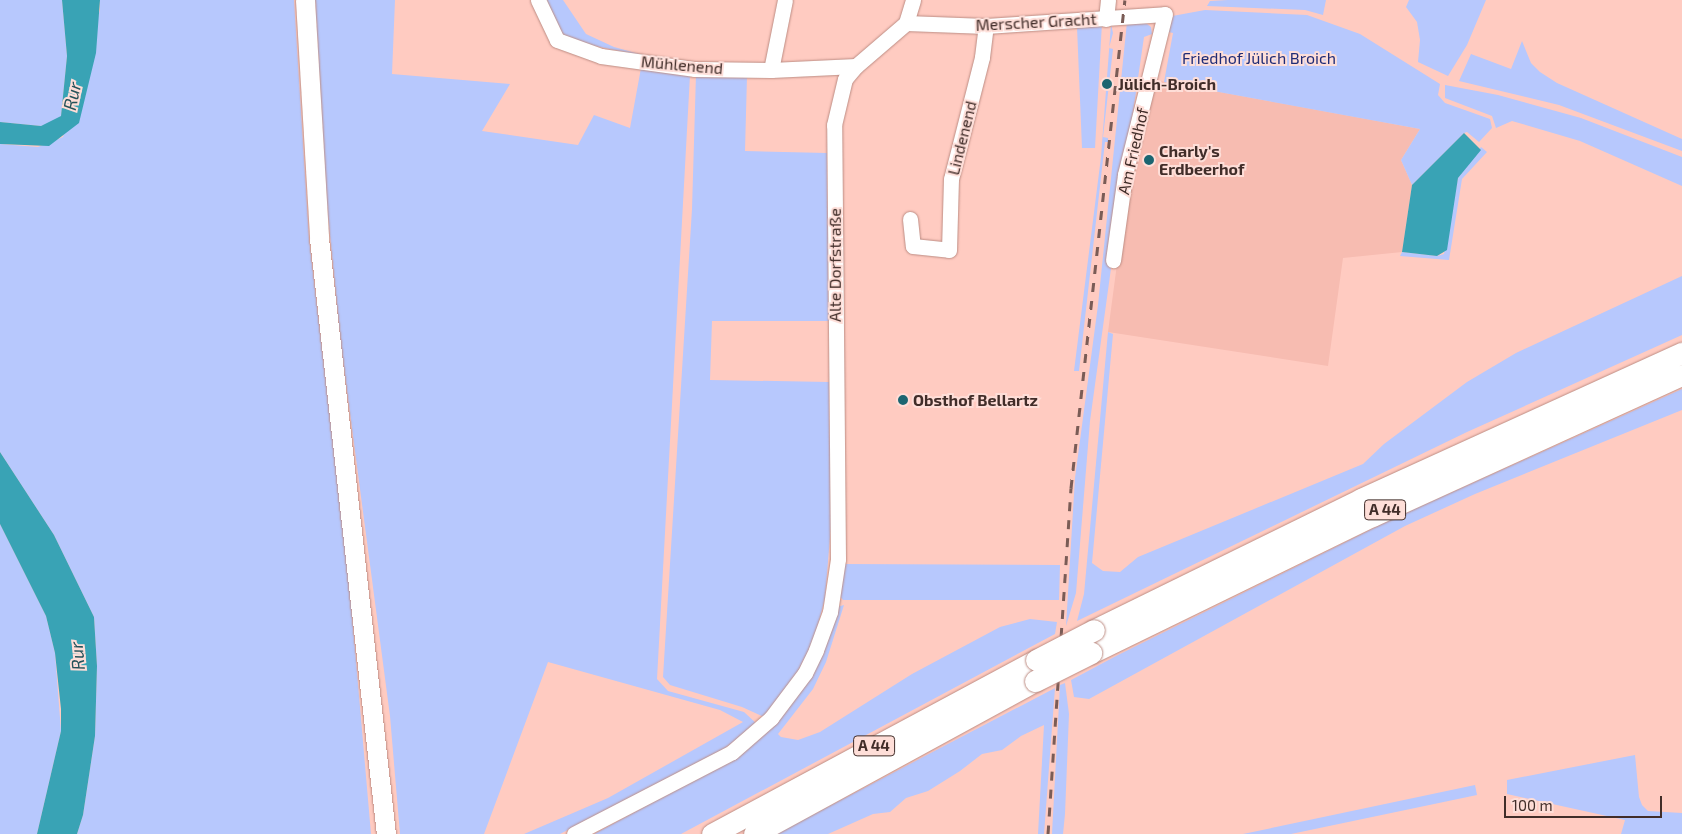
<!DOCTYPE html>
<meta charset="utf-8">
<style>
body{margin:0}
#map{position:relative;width:1682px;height:834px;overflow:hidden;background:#ffcbc1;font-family:"Exo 2",sans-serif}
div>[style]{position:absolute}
.built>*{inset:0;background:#f7bcb1}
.green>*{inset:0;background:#b7c8fd}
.water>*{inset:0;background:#39a3b5}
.roads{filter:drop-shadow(0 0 1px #bd8d84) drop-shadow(0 0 1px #bd8d84)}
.minor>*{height:15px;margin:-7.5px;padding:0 7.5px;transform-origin:7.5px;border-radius:7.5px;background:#fff}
.major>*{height:19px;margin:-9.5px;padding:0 9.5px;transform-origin:9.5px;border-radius:9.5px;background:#fff}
.highway>*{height:21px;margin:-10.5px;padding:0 10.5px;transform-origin:10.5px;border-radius:10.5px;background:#fff}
.rail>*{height:3px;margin-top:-1.5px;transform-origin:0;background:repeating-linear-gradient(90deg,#7a5c56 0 9px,transparent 0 18px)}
.bridges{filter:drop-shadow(0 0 1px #bd8d84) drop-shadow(0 0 1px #bd8d84)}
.highway-bridge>*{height:21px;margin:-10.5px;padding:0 10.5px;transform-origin:10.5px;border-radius:10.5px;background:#fff}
.dots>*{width:14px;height:14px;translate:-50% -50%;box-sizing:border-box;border:2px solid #feded8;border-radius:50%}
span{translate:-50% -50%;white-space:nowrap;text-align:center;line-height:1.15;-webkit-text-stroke:4px #feded8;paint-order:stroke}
.shield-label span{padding:1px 4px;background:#feded8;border:1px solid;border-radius:4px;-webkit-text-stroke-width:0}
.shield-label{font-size:15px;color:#412d29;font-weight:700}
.street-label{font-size:16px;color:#412d29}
.park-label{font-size:16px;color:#1f2b75}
.poi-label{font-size:16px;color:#412d29;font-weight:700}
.left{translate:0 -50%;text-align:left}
.water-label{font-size:18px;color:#25525a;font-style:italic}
.scale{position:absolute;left:1504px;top:796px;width:158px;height:22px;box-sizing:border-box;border:2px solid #412d29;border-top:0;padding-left:6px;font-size:15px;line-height:18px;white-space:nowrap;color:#412d29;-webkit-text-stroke:4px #feded8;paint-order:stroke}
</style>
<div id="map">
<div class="built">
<i style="clip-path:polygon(1155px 80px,1420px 129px,1401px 160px,1412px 185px,1402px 252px,1343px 258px,1328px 366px,1108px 332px,1128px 181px)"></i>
</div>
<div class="green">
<i style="clip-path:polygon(0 0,62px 0,67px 56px,61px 116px,57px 121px,41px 126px,0 122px)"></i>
<i style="clip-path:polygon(100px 0,294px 0,309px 239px,347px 557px,371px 834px,77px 834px,83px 815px,95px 736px,97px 666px,94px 617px,54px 535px,0 452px,0 144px,38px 147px,63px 137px,100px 10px)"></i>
<i style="clip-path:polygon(315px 0,395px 0,392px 74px,510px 84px,482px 131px,578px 145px,594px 115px,630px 128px,641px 68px,690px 75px,657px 679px,668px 691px,744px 712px,757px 724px,724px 749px,560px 834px,524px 834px,608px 798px,743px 722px,720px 710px,548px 662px,484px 834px,400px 834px,390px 716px,341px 345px,326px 195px)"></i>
<i style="clip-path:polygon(542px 0,563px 0,586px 34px,614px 47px,658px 59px,571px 41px,561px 33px)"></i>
<i style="clip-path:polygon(1228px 0,1326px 0,1323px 15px,1305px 10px,1207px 6px,1210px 1px)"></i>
<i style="clip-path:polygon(1409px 0,1486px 0,1467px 45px,1448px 76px,1418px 62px,1420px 40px,1417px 22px,1406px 7px)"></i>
<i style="clip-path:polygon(1205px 10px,1307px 15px,1360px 34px,1440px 84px,1438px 95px,1445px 103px,1490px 119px,1492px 128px,1479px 142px,1467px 132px,1464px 133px,1412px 185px,1401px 160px,1420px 129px,1164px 82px,1173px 33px,1164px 31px,1167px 17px)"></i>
<i style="clip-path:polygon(1143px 21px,1151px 27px,1152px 34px,1144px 37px,1124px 174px,1090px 421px,1076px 593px,1066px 626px,1075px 478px,1098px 305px,1127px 22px)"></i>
<i style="clip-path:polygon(1102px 23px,1095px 148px,1082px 148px,1077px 27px)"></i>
<i style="clip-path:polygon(1111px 24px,1113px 33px,1109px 48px,1113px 49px,1103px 137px,1108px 138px,1108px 142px,1105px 142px,1079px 371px,1074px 371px,1101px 157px)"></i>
<i style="clip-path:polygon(1522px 41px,1531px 63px,1540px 72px,1557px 83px,1682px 139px,1682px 151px,1559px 105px,1459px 81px,1471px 54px,1511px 69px)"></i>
<i style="clip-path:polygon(696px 74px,747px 76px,745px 151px,827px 153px,829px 321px,712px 321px,710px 380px,829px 382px,831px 525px,825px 598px,814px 640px,794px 679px,764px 717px,742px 707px,670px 685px,663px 677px,692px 209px)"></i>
<i style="clip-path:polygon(1445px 85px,1498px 95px,1581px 118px,1682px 157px,1682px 186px,1580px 141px,1512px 121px,1496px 128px,1492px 116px,1445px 98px)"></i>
<i style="clip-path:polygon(1481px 147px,1487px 152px,1462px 179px,1449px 260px,1400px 256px,1402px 252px,1437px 256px,1444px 254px,1458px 178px)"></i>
<i style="clip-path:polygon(1682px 276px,1682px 335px,1467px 432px,1077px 621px,1084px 594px,1108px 332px,1113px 334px,1092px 563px,1103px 571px,1120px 572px,1138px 557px,1363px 464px,1384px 444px,1467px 382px,1516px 353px)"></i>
<i style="clip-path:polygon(1682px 389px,1682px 410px,1475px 494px,1405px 526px,1089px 699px,1074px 697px,1071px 680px,1118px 655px,1390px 520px)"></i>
<i style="clip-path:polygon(0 524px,46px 616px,55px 653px,61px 731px,37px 834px,0 834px)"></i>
<i style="clip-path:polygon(842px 564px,1060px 565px,1059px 600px,843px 600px,837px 593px)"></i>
<i style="clip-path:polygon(844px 605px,826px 662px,813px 689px,778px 734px,781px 737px,798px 740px,820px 732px,912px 674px,1000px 627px,1030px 619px,1057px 622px,1055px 634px,681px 834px,594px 834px,725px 763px,762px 737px,808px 680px,837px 607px)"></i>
<i style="clip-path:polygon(1065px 683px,1069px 714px,1065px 814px,1063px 834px,1052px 834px,1060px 685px)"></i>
<i style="clip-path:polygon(1055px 688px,1044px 834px,1038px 834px,1044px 725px,1021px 736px,1002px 750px,982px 754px,960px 771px,928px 791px,906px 798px,890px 812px,873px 814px,828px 834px,776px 834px)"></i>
<i style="clip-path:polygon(1635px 755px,1639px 797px,1642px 805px,1648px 811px,1682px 813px,1682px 834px,1621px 834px,1625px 820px,1507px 794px,1507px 780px)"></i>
<i style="clip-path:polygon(1475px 785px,1477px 795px,1291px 834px,1243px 834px)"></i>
</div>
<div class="water">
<i style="clip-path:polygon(62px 0,100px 0,96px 53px,79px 123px,49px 146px,0 144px,0 122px,41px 126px,61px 116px,67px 56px)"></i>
<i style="clip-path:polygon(1464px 133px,1481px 150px,1458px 178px,1447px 250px,1437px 256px,1402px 252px,1412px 185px)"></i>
<i style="clip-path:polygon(0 452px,54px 535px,94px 617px,97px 666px,95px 736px,83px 815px,77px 834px,37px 834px,61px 731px,61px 709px,55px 653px,46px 616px,0 524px)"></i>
</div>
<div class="roads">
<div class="minor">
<i style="left:538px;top:0;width:44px;rotate:64.6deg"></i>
<i style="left:557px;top:40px;width:47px;rotate:20deg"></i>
<i style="left:601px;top:56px;width:95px;rotate:7.9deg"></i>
<i style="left:695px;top:69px;width:76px;rotate:0.8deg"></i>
<i style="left:771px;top:70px;width:85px;rotate:-2.7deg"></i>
<i style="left:1106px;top:19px;width:19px;rotate:-84deg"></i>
<i style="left:906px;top:23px;width:80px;rotate:2.1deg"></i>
<i style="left:986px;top:26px;width:179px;rotate:-3.8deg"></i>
<i style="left:1165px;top:14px;width:166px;rotate:104deg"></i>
<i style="left:1125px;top:175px;width:86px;rotate:98deg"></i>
<i style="left:771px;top:70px;width:71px;rotate:-78.7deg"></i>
<i style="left:910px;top:219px;width:27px;rotate:84deg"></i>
<i style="left:913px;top:246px;width:36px;rotate:6deg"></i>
<i style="left:949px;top:250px;width:71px;rotate:-88.4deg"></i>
<i style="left:951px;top:179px;width:126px;rotate:-75.7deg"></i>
<i style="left:982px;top:57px;width:31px;rotate:-83deg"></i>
<i style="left:574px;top:834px;width:178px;rotate:-27.4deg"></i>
<i style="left:732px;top:752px;width:52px;rotate:-41.1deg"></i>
<i style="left:771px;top:718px;width:56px;rotate:-52.9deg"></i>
<i style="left:805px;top:673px;width:25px;rotate:-64deg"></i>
<i style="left:816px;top:650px;width:40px;rotate:-69.8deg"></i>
<i style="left:830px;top:612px;width:54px;rotate:-81.4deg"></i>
<i style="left:838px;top:559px;width:434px;rotate:-90.5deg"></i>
<i style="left:834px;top:125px;width:47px;rotate:-76.6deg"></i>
<i style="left:845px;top:79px;width:17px;rotate:-50deg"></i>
<i style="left:856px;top:66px;width:66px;rotate:-40.7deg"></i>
<i style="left:906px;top:23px;width:24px;rotate:-73deg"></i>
</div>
<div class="major">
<i style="left:305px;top:0;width:238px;rotate:86.6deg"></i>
<i style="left:319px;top:238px;width:600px;rotate:83.59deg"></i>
</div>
<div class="highway">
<i style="left:1094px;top:630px;width:297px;rotate:-26.1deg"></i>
<i style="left:1361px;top:499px;width:353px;rotate:-24.5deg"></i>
<i style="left:1091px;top:653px;width:313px;rotate:-26deg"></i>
<i style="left:1372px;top:516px;width:341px;rotate:-24.5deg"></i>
<i style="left:712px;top:834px;width:368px;rotate:-28.2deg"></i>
<i style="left:754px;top:834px;width:320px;rotate:-28.6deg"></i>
</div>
</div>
<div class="rail">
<i style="left:1048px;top:834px;width:347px;rotate:-86.2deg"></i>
<i style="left:1071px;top:488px;width:491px;rotate:-83.7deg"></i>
</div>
<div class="bridges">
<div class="highway-bridge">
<i style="left:1036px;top:660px;width:65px;rotate:-27.3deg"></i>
<i style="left:1035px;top:681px;width:63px;rotate:-26.6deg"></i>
</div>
</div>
<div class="dots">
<i style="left:1107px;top:84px;background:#1b6571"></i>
<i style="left:1149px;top:160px;background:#1b6571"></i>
<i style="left:903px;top:400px;background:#1b6571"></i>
</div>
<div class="shield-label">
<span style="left:1385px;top:510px">A 44</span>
<span style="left:874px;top:746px">A 44</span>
</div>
<div class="street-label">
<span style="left:1036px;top:22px;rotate:-3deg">Merscher Gracht</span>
<span style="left:682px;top:65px;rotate:5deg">Mühlenend</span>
<span style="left:962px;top:138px;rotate:-76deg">Lindenend</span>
<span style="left:1133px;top:151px;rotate:-77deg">Am Friedhof</span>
<span style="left:835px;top:265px;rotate:-90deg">Alte Dorfstraße</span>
</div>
<div class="park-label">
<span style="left:1259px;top:58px">Friedhof Jülich Broich</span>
</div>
<div class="poi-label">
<span class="left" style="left:1118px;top:84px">Jülich-Broich</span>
<span class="left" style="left:1159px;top:160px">Charly's<br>Erdbeerhof</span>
<span class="left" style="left:913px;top:400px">Obsthof Bellartz</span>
</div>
<div class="water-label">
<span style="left:72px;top:96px;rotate:-78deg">Rur</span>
<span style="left:77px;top:656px;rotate:-96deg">Rur</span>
</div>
<div class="scale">100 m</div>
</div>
